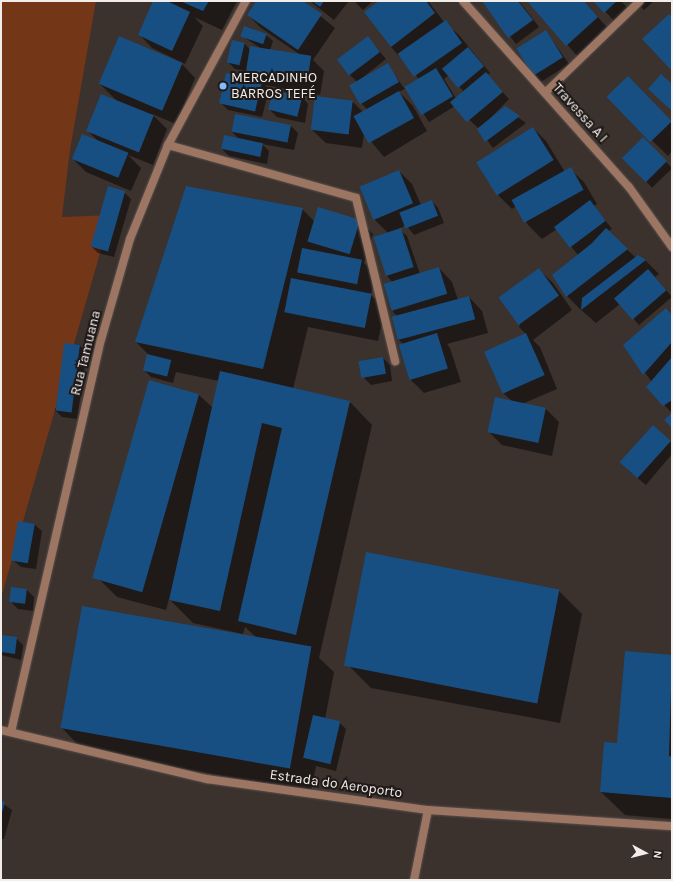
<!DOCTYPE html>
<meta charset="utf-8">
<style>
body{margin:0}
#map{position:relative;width:673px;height:881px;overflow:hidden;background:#3b312d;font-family:Karla,sans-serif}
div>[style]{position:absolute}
.green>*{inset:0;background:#733617}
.shadow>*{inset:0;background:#0007;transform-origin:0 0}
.building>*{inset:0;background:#184f82;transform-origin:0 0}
.roads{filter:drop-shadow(0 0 1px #584f4b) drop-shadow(0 0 1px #584f4b)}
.minor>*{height:8px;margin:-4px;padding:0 4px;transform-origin:4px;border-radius:4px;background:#9d7563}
.tertiary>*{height:8px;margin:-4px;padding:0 4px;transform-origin:4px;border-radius:4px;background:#9d7563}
.dots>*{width:11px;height:11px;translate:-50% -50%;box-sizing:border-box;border:2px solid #1f1a18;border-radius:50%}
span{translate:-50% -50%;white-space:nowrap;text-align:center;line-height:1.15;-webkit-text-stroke:4px #1f1a18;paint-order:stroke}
.poi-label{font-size:14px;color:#f3edea}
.left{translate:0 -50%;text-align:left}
.street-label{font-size:14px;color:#f3edea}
.frame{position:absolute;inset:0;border:2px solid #f3edea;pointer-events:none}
.north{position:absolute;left:625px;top:833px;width:40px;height:40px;-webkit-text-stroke:3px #1f1a18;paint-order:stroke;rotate:97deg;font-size:11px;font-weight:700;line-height:16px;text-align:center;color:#f3edea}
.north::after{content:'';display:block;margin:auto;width:14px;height:18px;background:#f3edea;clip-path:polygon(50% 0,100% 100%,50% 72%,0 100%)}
</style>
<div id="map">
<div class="green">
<i style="clip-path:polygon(1px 1px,96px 1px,70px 150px,62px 217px,111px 215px,1px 598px)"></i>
</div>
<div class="shadow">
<i style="clip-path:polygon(154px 1px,237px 1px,222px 30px,194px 17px,203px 26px,185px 64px,152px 48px,139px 34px)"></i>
<i style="clip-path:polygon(257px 1px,302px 1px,335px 28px,313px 60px,324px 71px,320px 95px,265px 85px,269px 89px,262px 117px,228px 110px,221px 103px,257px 81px,247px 71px,235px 69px,228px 62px,233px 41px,245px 44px,250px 50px,260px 48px,242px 36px,266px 35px,273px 41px,270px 50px,302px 56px,261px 28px,248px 15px)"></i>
<i style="clip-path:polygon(310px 1px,349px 1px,334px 20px)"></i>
<i style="clip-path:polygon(354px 1px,373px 1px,363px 10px)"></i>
<i style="clip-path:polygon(evenodd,381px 1px,428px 1px,444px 22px,459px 35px,490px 73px,487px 75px,509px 99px,482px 127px,505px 108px,526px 123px,493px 148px,478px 128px,455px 106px,429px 122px,406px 88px,399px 92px,413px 106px,427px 131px,384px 157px,364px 133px,362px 148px,326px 143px,312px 130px,353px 102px,364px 113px,368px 110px,361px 103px,357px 82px,349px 74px,368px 37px,386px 59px,357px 82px,387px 64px,404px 88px,419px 79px,391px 47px,381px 1px,449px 75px,465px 93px,457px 100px,444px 79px,449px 75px)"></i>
<i style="clip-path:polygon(483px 1px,519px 1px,539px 27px,516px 44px)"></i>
<i style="clip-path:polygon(528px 1px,584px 1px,611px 32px,580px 59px)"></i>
<i style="clip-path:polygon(595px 1px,621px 1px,632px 13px,618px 25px)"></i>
<i style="clip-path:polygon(635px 1px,654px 1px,644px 10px)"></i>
<i style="clip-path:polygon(546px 31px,569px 64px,541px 82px,534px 75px)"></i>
<i style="clip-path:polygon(120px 37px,182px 64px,195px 78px,176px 124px,152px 114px,167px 129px,153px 165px,128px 155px,141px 168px,131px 191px,86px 172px,73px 159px,99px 142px,88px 131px,117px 101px,100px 84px)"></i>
<i style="clip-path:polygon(628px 78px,672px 122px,672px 151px,668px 156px,622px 111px)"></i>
<i style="clip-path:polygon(302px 97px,308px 104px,305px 123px,277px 117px,270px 110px)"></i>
<i style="clip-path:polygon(236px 116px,291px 126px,298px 133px,294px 150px,262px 144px,269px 151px,267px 164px,229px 156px,222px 149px,224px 136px,239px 139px,232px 132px)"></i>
<i style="clip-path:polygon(533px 128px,546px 141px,565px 172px,570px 169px,584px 182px,597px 204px,594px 206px,612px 229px,608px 231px,636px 258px,638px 257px,646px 261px,659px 274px,655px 277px,672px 297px,639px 325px,620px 304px,596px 323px,581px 310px,567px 296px,578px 255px,557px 229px,542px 239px,528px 225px,516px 206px,512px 209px,498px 195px)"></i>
<i style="left:643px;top:138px;width:42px;height:28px;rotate:46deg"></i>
<i style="clip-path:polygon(399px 171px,412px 184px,421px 205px,432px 201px,438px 208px,444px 223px,414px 235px,406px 225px,393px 232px,400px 230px,407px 236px,420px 274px,439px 268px,452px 282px,458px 300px,469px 297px,482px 311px,488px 333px,447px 344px,450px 348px,461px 382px,424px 393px,411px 380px,404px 345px,399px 340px,398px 317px,393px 312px,393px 283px,387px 276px,388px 233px,374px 219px,361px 187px)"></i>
<i style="clip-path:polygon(124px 192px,131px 199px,114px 257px,98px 253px,91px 246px)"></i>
<i style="clip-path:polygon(302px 209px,315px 222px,359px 220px,373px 234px,364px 263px,375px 274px,371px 295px,385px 309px,378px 341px,308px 327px,293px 389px,349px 401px,372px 425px,319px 658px,334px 672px,325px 719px,339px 722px,346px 729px,336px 771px,316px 766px,311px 792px,84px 751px,61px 727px,258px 639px,245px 627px,243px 634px,193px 623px,169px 599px,166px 610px,117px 597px,98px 578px,150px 382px,199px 395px,213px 408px,219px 381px,176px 372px,173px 383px,151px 377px,144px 370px,148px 354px,136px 342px)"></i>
<i style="clip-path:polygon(539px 270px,553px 283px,572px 310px,533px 340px,540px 347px,557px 389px,522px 404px,546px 409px,559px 422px,552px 456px,502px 445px,489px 432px,512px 401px,503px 393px,486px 351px,526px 334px,519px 327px)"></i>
<i style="clip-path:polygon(672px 315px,672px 413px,647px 387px,652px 382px,624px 345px)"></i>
<i style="clip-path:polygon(80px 346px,87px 352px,77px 419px,62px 417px,55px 410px)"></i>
<i style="clip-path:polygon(383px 358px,390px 365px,392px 381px,371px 385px,364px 378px)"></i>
<i style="clip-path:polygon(653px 426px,672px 443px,672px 454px,646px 485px,628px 470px)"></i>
<i style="clip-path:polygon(19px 522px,35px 525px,42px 531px,36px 569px,21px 567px,14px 561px)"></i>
<i style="clip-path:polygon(12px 589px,27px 590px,34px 597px,33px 611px,18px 609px,11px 602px)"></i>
<i style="clip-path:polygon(559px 591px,582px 614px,560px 723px,371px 688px,348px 665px)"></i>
<i style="clip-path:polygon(1px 636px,16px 638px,23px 645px,21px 660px,1px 655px)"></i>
<i style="clip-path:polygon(626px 652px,672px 656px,672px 819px,625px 815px,601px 792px,618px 744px)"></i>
<i style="clip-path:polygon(1px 802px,12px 810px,4px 839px,1px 839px)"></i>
</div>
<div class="building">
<i style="clip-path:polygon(153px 1px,167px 1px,190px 12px,172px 51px,138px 35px)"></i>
<i style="clip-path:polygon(180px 1px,209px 1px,203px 11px)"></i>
<i style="clip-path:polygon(256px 1px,303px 1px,322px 14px,298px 50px,247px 15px)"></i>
<i style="clip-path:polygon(312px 1px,324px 1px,320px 7px)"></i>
<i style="clip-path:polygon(379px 1px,426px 1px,435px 13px,391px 47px,364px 12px)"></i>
<i style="clip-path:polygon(482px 1px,518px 1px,533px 20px,508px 38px)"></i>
<i style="clip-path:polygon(527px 1px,584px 1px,598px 17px,566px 46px)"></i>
<i style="clip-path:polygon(593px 1px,617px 1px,604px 13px)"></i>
<i style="clip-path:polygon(669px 14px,672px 17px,672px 71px,642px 39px)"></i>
<i style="left:446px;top:20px;width:28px;height:59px;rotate:55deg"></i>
<i style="left:244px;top:26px;width:24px;height:11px;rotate:19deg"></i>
<i style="left:546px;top:30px;width:32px;height:35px;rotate:58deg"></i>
<i style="left:119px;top:36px;width:69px;height:52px;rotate:23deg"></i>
<i style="left:368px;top:36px;width:20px;height:39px;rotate:53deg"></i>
<i style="left:232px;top:40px;width:13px;height:23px;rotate:13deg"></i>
<i style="left:250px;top:46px;width:62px;height:25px;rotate:9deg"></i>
<i style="left:468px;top:47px;width:25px;height:34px;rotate:50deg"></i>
<i style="left:388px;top:63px;width:22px;height:45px;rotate:60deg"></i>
<i style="left:436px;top:68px;width:33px;height:37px;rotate:59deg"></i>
<i style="left:486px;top:72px;width:26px;height:47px;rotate:50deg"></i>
<i style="left:226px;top:73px;width:37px;height:31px;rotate:13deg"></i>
<i style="clip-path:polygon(661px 74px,672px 84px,672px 111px,648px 89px)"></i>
<i style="left:628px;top:76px;width:63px;height:30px;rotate:46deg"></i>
<i style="left:273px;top:90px;width:30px;height:20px;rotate:14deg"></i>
<i style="left:399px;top:91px;width:31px;height:52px;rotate:61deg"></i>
<i style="left:101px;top:94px;width:57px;height:40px;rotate:22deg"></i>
<i style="left:315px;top:96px;width:38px;height:34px;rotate:7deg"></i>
<i style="clip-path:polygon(505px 106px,520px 116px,485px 142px,477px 129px)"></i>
<i style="left:235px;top:114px;width:57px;height:18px;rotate:11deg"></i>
<i style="left:533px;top:127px;width:39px;height:67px;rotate:58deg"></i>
<i style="left:82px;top:134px;width:50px;height:27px;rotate:22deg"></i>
<i style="left:224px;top:135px;width:40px;height:14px;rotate:12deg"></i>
<i style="left:643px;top:137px;width:34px;height:30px;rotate:45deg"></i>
<i style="left:571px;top:167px;width:26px;height:68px;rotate:61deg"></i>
<i style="left:399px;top:170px;width:36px;height:43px;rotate:67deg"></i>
<i style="left:108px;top:186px;width:18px;height:63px;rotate:16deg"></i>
<i style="clip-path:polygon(186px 186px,303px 208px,263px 369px,135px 342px)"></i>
<i style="left:432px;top:200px;width:17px;height:35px;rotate:69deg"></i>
<i style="left:590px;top:200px;width:26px;height:45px;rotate:53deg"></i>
<i style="left:318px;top:207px;width:44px;height:36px;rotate:17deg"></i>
<i style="left:401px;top:228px;width:41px;height:29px;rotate:72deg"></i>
<i style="clip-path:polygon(606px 228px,628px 249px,566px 297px,552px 275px,591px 244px)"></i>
<i style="left:302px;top:248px;width:61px;height:25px;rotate:11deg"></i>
<i style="clip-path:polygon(638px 255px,646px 260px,581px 310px,582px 298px)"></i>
<i style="left:439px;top:267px;width:28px;height:58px;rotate:73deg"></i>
<i style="left:539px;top:268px;width:34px;height:50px;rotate:54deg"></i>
<i style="left:648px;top:269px;width:28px;height:45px;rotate:49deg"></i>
<i style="left:291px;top:278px;width:82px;height:35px;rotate:11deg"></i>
<i style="left:469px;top:296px;width:24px;height:80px;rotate:75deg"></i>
<i style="clip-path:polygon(666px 308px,672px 315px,672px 342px,643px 375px,623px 345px)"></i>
<i style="left:437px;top:333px;width:37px;height:40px;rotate:73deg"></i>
<i style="left:526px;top:333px;width:46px;height:46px;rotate:66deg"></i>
<i style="left:64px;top:343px;width:16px;height:68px;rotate:7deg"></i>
<i style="left:147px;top:354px;width:25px;height:17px;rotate:14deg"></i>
<i style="left:383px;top:357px;width:17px;height:25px;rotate:80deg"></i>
<i style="clip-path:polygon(672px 357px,672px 400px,663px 406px,646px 387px)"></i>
<i style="clip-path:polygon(220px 371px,350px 401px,296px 635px,238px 621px,282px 428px,262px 423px,220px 611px,169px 600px)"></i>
<i style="left:149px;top:380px;width:52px;height:206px;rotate:16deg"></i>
<i style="left:495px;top:397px;width:52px;height:36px;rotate:12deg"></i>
<i style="clip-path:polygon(672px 413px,672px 428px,664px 420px)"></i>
<i style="left:653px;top:425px;width:24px;height:50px;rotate:42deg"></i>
<i style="left:18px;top:521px;width:17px;height:40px;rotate:10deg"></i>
<i style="left:366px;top:552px;width:197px;height:116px;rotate:11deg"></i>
<i style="left:11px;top:587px;width:16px;height:15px;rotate:7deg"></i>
<i style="left:82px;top:606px;width:233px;height:124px;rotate:10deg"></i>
<i style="clip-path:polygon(1px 635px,17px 637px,15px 654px,1px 652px)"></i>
<i style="clip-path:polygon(625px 651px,672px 655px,669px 756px,672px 757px,672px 798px,600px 792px,604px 742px,617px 743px)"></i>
<i style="left:313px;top:715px;width:28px;height:44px;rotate:13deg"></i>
<i style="clip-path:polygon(1px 801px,5px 802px,1px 816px)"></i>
</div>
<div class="roads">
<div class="minor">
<i style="left:463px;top:1px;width:249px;rotate:48.3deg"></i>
<i style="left:629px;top:187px;width:74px;rotate:54.4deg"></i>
<i style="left:545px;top:93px;width:132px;rotate:-44.1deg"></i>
<i style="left:168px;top:145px;width:195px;rotate:15.7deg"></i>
<i style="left:356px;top:198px;width:168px;rotate:76.5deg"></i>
<i style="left:11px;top:732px;width:402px;rotate:-77.1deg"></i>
<i style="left:101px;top:340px;width:105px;rotate:-74deg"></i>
<i style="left:130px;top:239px;width:101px;rotate:-68deg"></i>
<i style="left:168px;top:145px;width:164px;rotate:-61.6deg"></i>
<i style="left:414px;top:880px;width:71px;rotate:-78.7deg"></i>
</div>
<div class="tertiary">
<i style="left:1px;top:730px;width:212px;rotate:13.4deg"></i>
<i style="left:207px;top:779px;width:223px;rotate:8deg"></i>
<i style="left:428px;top:810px;width:245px;rotate:3.8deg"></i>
</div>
</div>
<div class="dots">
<i style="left:223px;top:86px;background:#82bcfa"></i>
</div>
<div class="poi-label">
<span class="left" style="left:231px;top:86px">MERCADINHO<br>BARROS TEFÉ</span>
</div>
<div class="street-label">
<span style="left:580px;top:113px;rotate:48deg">Travessa A I</span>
<span style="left:86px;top:353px;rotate:-76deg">Rua Tamuana</span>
<span style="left:336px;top:784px;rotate:8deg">Estrada do Aeroporto</span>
</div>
<div class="frame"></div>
<div class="north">N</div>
</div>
